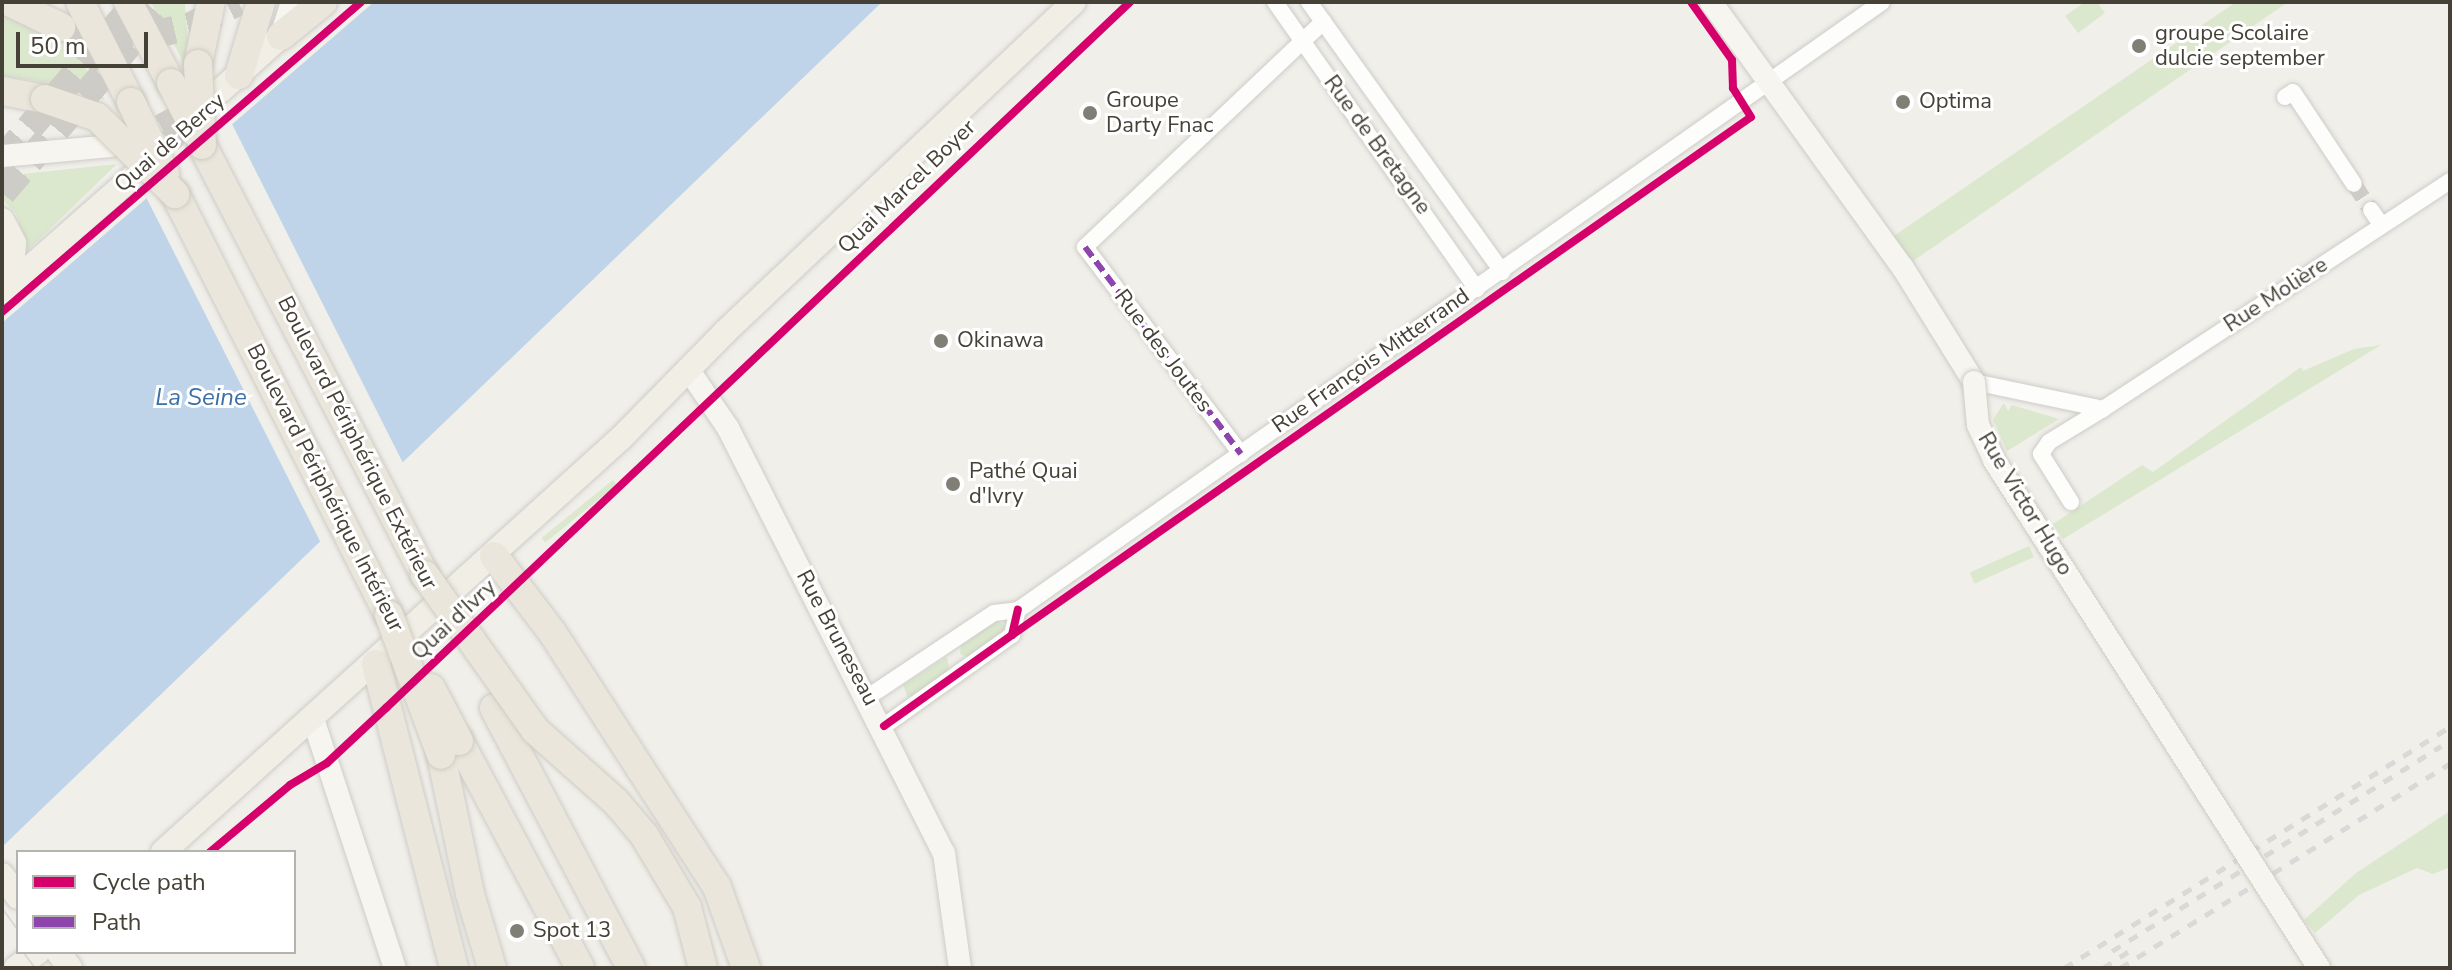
<!DOCTYPE html>
<meta charset="utf-8">
<style>
body{margin:0}
#map{position:relative;width:2452px;height:970px;overflow:hidden;background:#f0efea;font-family:"Nunito Sans",sans-serif}
div>[style]{position:absolute}
.green>*{inset:0;background:#dbe8cd;transform-origin:0 0}
.water>*{inset:0;background:#bfd4e9}
.pier>*{inset:0;background:#f0efea}
.street-tunnel>*{height:16px;margin-top:-8px;transform-origin:0;background:repeating-linear-gradient(90deg,#ceccc6 0 16px,transparent 0 24px)}
.secondary-tunnel>*{height:22px;margin-top:-11px;transform-origin:0;background:repeating-linear-gradient(90deg,#ceccc6 0 22px,transparent 0 33px)}
.primary-tunnel>*{height:24px;margin-top:-12px;transform-origin:0;background:repeating-linear-gradient(90deg,#ceccc6 0 24px,transparent 0 36px)}
.highway-tunnel>*{height:28px;margin-top:-14px;transform-origin:0;background:repeating-linear-gradient(90deg,#ceccc6 0 28px,transparent 0 42px)}
.roads{filter:drop-shadow(0 0 2px #ceccc8) drop-shadow(0 0 2px #ceccc8)}
.street>*{height:16px;margin:-8px;padding:0 8px;transform-origin:8px;border-radius:8px;background:#fdfdfc}
.secondary>*{height:22px;margin:-11px;padding:0 11px;transform-origin:11px;border-radius:11px;background:#f6f5ef}
.primary>*{height:24px;margin:-12px;padding:0 12px;transform-origin:12px;border-radius:12px;background:#f0eee5}
.highway>*{height:28px;margin:-14px;padding:0 14px;transform-origin:14px;border-radius:14px;background:#eae6db}
.tram>*{height:2px;margin:-1px;padding:0 1px;transform-origin:1px;border-radius:1px;background:#d9d9d8}
.rail>*{height:5px;margin-top:-2.5px;transform-origin:0;background:repeating-linear-gradient(90deg,#d9d9d8 0 10px,transparent 0 20px)}
.bridges{filter:drop-shadow(0 0 2px #ceccc2) drop-shadow(0 0 2px #ceccc2)}
.secondary-bridge>*{height:22px;margin:-11px;padding:0 11px;transform-origin:11px;border-radius:11px;background:#f6f5ef}
.highway-bridge>*{height:28px;margin:-14px;padding:0 14px;transform-origin:14px;border-radius:14px;background:#eae6db}
.quiet>*{height:6px;margin-top:-3px;transform-origin:0;background:repeating-linear-gradient(90deg,#8e44ad 0 12px,transparent 0 18px)}
.cycleway>*{height:8px;margin:-4px;padding:0 4px;transform-origin:4px;border-radius:4px;background:#d6006c}
.dots>*{width:22px;height:22px;translate:-50% -50%;box-sizing:border-box;border:4px solid #fff;border-radius:50%}
span{translate:-50% -50%;white-space:nowrap;text-align:center;line-height:1.15;-webkit-text-stroke:6px #fff;paint-order:stroke}
.poi-label{font-size:22px;color:#454137}
.left{translate:0 -50%;text-align:left}
.street-label{font-size:22px;color:#454137}
.water-label{font-size:24px;color:#3b6fa6;font-style:italic}
.frame{position:absolute;inset:0;border:4px solid #454137;pointer-events:none}
.legend{position:absolute;left:16px;top:850px;width:280px;height:104px;box-sizing:border-box;background:#fff;border:2px solid #b5b3af;margin:0;padding:10px 14px;list-style:none;font-size:24px;color:#454137}
.legend li{display:flex;align-items:center;gap:16px;height:40px}
.legend b{width:40px;border:2px solid #b5b3af}
.scale{position:absolute;left:16px;top:32px;width:132px;height:36px;box-sizing:border-box;border:4px solid #454137;border-top:0;padding-left:10px;font-size:24px;line-height:28px;white-space:nowrap;color:#454137;-webkit-text-stroke:6px #fff;paint-order:stroke}
</style>
<div id="map">
<div class="green">
<i style="clip-path:polygon(151px 2px,185px 2px,189px 60px,184px 63px)"></i>
<i style="clip-path:polygon(2085px 2px,2097px 2px,2105px 13px,2078px 33px,2065px 16px)"></i>
<i style="clip-path:polygon(2236px 2px,2288px 2px,1903px 268px,1885px 242px)"></i>
<i style="clip-path:polygon(2px 14px,47px 37px,70px 42px,105px 100px,51px 83px,2px 76px)"></i>
<i style="clip-path:polygon(117px 164px,28px 250px,16px 213px,2px 199px,2px 176px)"></i>
<i style="clip-path:polygon(2381px 345px,2063px 539px,2053px 524px,2142px 465px,2153px 472px,2301px 367px,2303px 371px,2354px 349px)"></i>
<i style="clip-path:polygon(2004px 403px,2008px 411px,2012px 405px,2059px 419px,2007px 451px,1993px 419px)"></i>
<i style="left:613px;top:480px;width:6px;height:92px;rotate:51deg"></i>
<i style="left:2029px;top:546px;width:12px;height:65px;rotate:66deg"></i>
<i style="clip-path:polygon(995px 620px,1004px 625px,1003px 634px,967px 657px,960px 654px,961px 645px)"></i>
<i style="clip-path:polygon(947px 657px,950px 672px,908px 698px,903px 685px)"></i>
<i style="clip-path:polygon(2450px 811px,2448px 868px,2433px 874px,2417px 868px,2359px 895px,2315px 933px,2304px 920px,2356px 873px)"></i>
</div>
<div class="water">
<i style="clip-path:polygon(374px 2px,882px 2px,2px 847px,2px 323px)"></i>
</div>
<div class="pier">
<i style="clip-path:polygon(231px 122px,404px 465px,322px 545px,145px 195px)"></i>
</div>
<div class="street-tunnel">
<i style="left:2354px;top:184px;width:31px;rotate:57deg"></i>
</div>
<div class="secondary-tunnel">
<i style="left:131px;top:141px;width:78px;rotate:-28.2deg"></i>
</div>
<div class="primary-tunnel">
<i style="left:144px;top:166px;width:83px;rotate:-44deg"></i>
</div>
<div class="highway-tunnel">
<i style="left:61px;top:27px;width:45px;rotate:11.6deg"></i>
<i style="left:105px;top:36px;width:42px"></i>
<i style="left:147px;top:36px;width:45px;rotate:-12.8deg"></i>
<i style="left:191px;top:26px;width:53px;rotate:-27.1deg"></i>
<i style="left:2px;top:160px;width:208px;rotate:-49.5deg"></i>
<i style="left:2px;top:193px;width:251px;rotate:-49.5deg"></i>
</div>
<div class="roads">
<div class="street">
<i style="left:1275px;top:2px;width:351px;rotate:54.9deg"></i>
<i style="left:1309px;top:2px;width:332px;rotate:54.4deg"></i>
<i style="left:2285px;top:97px;width:9px;rotate:-32deg"></i>
<i style="left:2293px;top:92px;width:110px;rotate:56.5deg"></i>
<i style="left:2371px;top:210px;width:19px;rotate:55deg"></i>
<i style="left:1974px;top:382px;width:132px;rotate:11.8deg"></i>
<i style="left:2103px;top:409px;width:415px;rotate:-33.3deg"></i>
<i style="left:1241px;top:454px;width:259px;rotate:-127deg"></i>
<i style="left:1085px;top:247px;width:328px;rotate:-43.4deg"></i>
<i style="left:2071px;top:502px;width:57px;rotate:-122deg"></i>
<i style="left:2041px;top:454px;width:14px;rotate:-56deg"></i>
<i style="left:2049px;top:442px;width:63px;rotate:-31.4deg"></i>
<i style="left:868px;top:697px;width:151px;rotate:-33.7deg"></i>
<i style="left:994px;top:613px;width:24px;rotate:-7deg"></i>
<i style="left:1018px;top:610px;width:1056px;rotate:-35.13deg"></i>
<i style="left:884px;top:726px;width:157px;rotate:-35.4deg"></i>
<i style="left:1012px;top:635px;width:26px;rotate:-77deg"></i>
</div>
<div class="secondary">
<i style="left:1711px;top:2px;width:328px;rotate:54.2deg"></i>
<i style="left:1903px;top:268px;width:134px;rotate:58.1deg"></i>
<i style="left:281px;top:36px;width:36px;rotate:-72deg"></i>
<i style="left:2px;top:156px;width:109px;rotate:-5.2deg"></i>
<i style="left:688px;top:369px;width:71px;rotate:55.9deg"></i>
<i style="left:728px;top:428px;width:477px;rotate:63.1deg"></i>
<i style="left:944px;top:853px;width:116px;rotate:82.1deg"></i>
<i style="left:313px;top:719px;width:262px;rotate:71.8deg"></i>
</div>
<div class="primary">
<i style="left:220px;top:91px;width:82px;rotate:-42deg"></i>
<i style="left:2px;top:220px;width:26px;rotate:62deg"></i>
<i style="left:14px;top:243px;width:41px;rotate:94.2deg"></i>
<i style="left:2px;top:292px;width:176px;rotate:-41.3deg"></i>
<i style="left:163px;top:852px;width:617px;rotate:-42.11deg"></i>
<i style="left:621px;top:438px;width:148px;rotate:-45.5deg"></i>
<i style="left:725px;top:332px;width:480px;rotate:-43.4deg"></i>
<i style="left:2px;top:875px;width:27px;rotate:54deg"></i>
<i style="left:58px;top:952px;width:20px;rotate:53deg"></i>
<i style="left:16px;top:968px;width:27px;rotate:-36deg"></i>
</div>
<div class="highway">
<i style="left:9px;top:2px;width:58px;rotate:25.7deg"></i>
<i style="left:80px;top:2px;width:112px;rotate:63deg"></i>
<i style="left:128px;top:2px;width:92px;rotate:62deg"></i>
<i style="left:281px;top:36px;width:54px;rotate:-39deg"></i>
<i style="left:198px;top:64px;width:63px;rotate:-78.2deg"></i>
<i style="left:239px;top:75px;width:76px;rotate:-73.2deg"></i>
<i style="left:2px;top:91px;width:44px;rotate:10.5deg"></i>
<i style="left:202px;top:145px;width:484px;rotate:62.6deg"></i>
<i style="left:175px;top:194px;width:472px;rotate:63.1deg"></i>
<i style="left:494px;top:556px;width:96px;rotate:52.7deg"></i>
<i style="left:552px;top:632px;width:304px;rotate:57.1deg"></i>
<i style="left:717px;top:887px;width:86px;rotate:70.3deg"></i>
<i style="left:376px;top:664px;width:314px;rotate:75.6deg"></i>
<i style="left:494px;top:708px;width:294px;rotate:62.2deg"></i>
<i style="left:459px;top:741px;width:257px;rotate:61.9deg"></i>
<i style="left:441px;top:755px;width:142px;rotate:78.2deg"></i>
<i style="left:470px;top:894px;width:77px;rotate:73.4deg"></i>
</div>
</div>
<div class="tram">
<i style="left:2px;top:908px;width:27px;rotate:54deg"></i>
<i style="left:23px;top:952px;width:20px;rotate:53deg"></i>
</div>
<div class="rail">
<i style="left:2112px;top:951px;width:388px;rotate:-31.9deg"></i>
<i style="left:2064px;top:968px;width:455px;rotate:-32deg"></i>
<i style="left:2103px;top:968px;width:30px;rotate:-33deg"></i>
<i style="left:2120px;top:968px;width:388px;rotate:-31.8deg"></i>
</div>
<div class="bridges">
<div class="secondary-bridge">
<i style="left:1974px;top:382px;width:43px;rotate:84.7deg"></i>
<i style="left:1978px;top:425px;width:38px;rotate:65deg"></i>
<i style="left:1994px;top:460px;width:603px;rotate:57.39deg"></i>
</div>
<div class="highway-bridge">
<i style="left:198px;top:64px;width:81px;rotate:87.2deg"></i>
<i style="left:171px;top:83px;width:57px;rotate:63deg"></i>
<i style="left:45px;top:99px;width:55px;rotate:19.1deg"></i>
<i style="left:97px;top:117px;width:110px;rotate:44.6deg"></i>
<i style="left:131px;top:102px;width:79px;rotate:64.4deg"></i>
<i style="left:425px;top:575px;width:190px;rotate:54.6deg"></i>
<i style="left:535px;top:730px;width:108px;rotate:41.6deg"></i>
<i style="left:616px;top:802px;width:43px;rotate:49.7deg"></i>
<i style="left:644px;top:835px;width:84px;rotate:59.2deg"></i>
<i style="left:687px;top:907px;width:63px;rotate:75.3deg"></i>
<i style="left:389px;top:615px;width:149px;rotate:69.6deg"></i>
<i style="left:431px;top:688px;width:60px;rotate:62.2deg"></i>
</div>
</div>
<div class="quiet">
<i style="left:1085px;top:247px;width:259px;rotate:53deg"></i>
</div>
<div class="cycleway">
<i style="left:2px;top:312px;width:474px;rotate:-40.8deg"></i>
<i style="left:1012px;top:635px;width:902px;rotate:-35.03deg"></i>
<i style="left:1751px;top:117px;width:34px;rotate:-122deg"></i>
<i style="left:1733px;top:88px;width:28px;rotate:-92deg"></i>
<i style="left:1732px;top:60px;width:71px;rotate:-125.3deg"></i>
<i style="left:884px;top:726px;width:157px;rotate:-35.4deg"></i>
<i style="left:1012px;top:635px;width:26px;rotate:-77deg"></i>
<i style="left:210px;top:852px;width:104px;rotate:-39.9deg"></i>
<i style="left:290px;top:785px;width:43px;rotate:-30.7deg"></i>
<i style="left:327px;top:763px;width:81px;rotate:-43deg"></i>
<i style="left:386px;top:708px;width:1026px;rotate:-43.5deg"></i>
</div>
<div class="dots">
<i style="left:2139px;top:46px;background:#817e76"></i>
<i style="left:1903px;top:102px;background:#817e76"></i>
<i style="left:1090px;top:113px;background:#817e76"></i>
<i style="left:941px;top:341px;background:#817e76"></i>
<i style="left:953px;top:484px;background:#817e76"></i>
<i style="left:517px;top:931px;background:#817e76"></i>
</div>
<div class="poi-label">
<span class="left" style="left:2155px;top:46px">groupe Scolaire<br>dulcie september</span>
<span class="left" style="left:1106px;top:113px">Groupe<br>Darty Fnac</span>
<span class="left" style="left:1919px;top:102px">Optima</span>
<span class="left" style="left:957px;top:341px">Okinawa</span>
<span class="left" style="left:969px;top:484px">Pathé Quai<br>d'Ivry</span>
<span class="left" style="left:533px;top:931px">Spot 13</span>
</div>
<div class="street-label">
<span style="left:170px;top:143px;rotate:-41deg">Quai de Bercy</span>
<span style="left:1377px;top:145px;rotate:54deg">Rue de Bretagne</span>
<span style="left:907px;top:187px;rotate:-44deg">Quai Marcel Boyer</span>
<span style="left:2276px;top:295px;rotate:-33deg">Rue Molière</span>
<span style="left:1163px;top:351px;rotate:53deg">Rue des Joutes</span>
<span style="left:1371px;top:361px;rotate:-35deg">Rue François Mitterrand</span>
<span style="left:357px;top:443px;rotate:63deg">Boulevard Périphérique Extérieur</span>
<span style="left:325px;top:488px;rotate:63deg">Boulevard Périphérique Intérieur</span>
<span style="left:2025px;top:504px;rotate:59deg">Rue Victor Hugo</span>
<span style="left:454px;top:620px;rotate:-43deg">Quai d'Ivry</span>
<span style="left:837px;top:638px;rotate:62deg">Rue Bruneseau</span>
</div>
<div class="water-label">
<span style="left:201px;top:398px">La Seine</span>
</div>
<div class="frame"></div>
<ul class="legend">
<li><b style="height:10px;background:#d6006c"></b>Cycle path</li>
<li><b style="height:10px;background:#8e44ad"></b>Path</li>
</ul>
<div class="scale">50 m</div>
</div>
